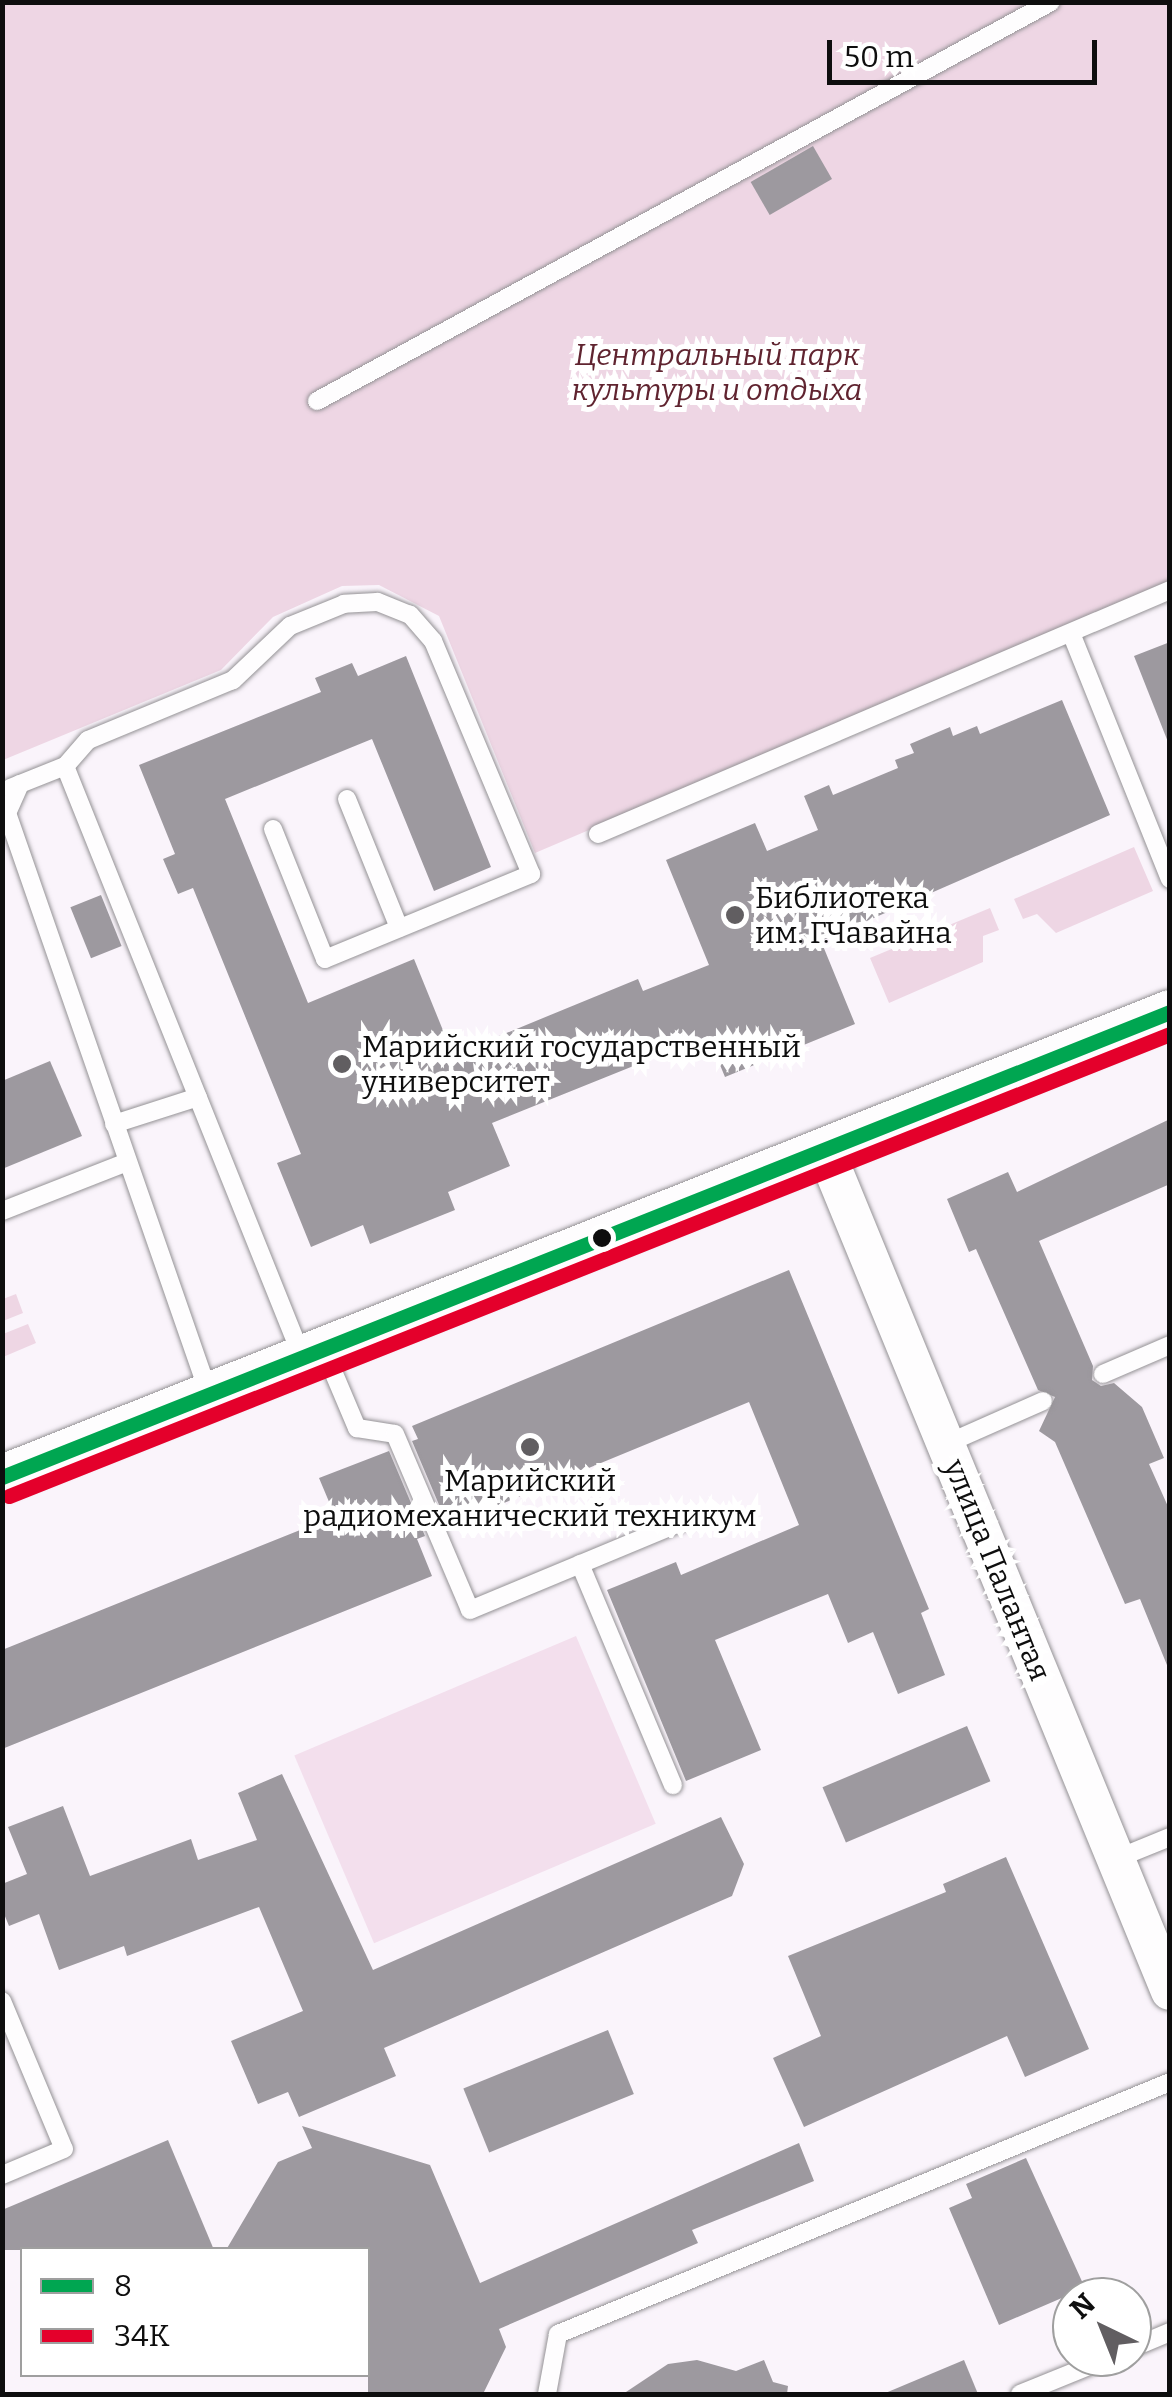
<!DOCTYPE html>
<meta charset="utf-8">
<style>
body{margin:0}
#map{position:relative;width:1172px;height:2397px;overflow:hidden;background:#faf4fb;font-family:Bitter,serif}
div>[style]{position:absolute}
.green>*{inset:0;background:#eed6e4}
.pitch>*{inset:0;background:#f3dfed;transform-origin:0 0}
.building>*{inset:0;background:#9d999f;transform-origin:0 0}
.roads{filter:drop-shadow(0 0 2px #949295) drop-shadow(0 0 2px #949295)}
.service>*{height:18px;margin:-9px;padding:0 9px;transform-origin:9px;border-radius:9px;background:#fefdfe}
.minor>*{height:38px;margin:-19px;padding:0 19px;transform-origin:19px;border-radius:19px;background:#fefdfe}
.tertiary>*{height:45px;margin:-22.5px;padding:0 22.5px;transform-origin:22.5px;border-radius:22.5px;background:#fefdfe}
.bus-1>*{height:15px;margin:-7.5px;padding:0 7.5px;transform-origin:7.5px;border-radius:7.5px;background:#00a651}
.bus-2>*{height:15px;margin:-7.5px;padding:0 7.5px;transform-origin:7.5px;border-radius:7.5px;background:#e4002b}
.dots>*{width:28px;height:28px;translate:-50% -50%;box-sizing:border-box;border:5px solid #fff;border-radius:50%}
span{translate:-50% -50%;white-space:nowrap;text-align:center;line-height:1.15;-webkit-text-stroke:10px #fff;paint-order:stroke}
.park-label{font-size:30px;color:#602430;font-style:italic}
.poi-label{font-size:30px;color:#0e0e0e}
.left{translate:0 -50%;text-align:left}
.street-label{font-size:30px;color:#0e0e0e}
.frame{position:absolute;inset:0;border:5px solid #0e0e0e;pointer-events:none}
.legend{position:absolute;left:20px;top:2247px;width:350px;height:130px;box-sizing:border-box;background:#fff;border:2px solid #9f9f9f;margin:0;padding:12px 18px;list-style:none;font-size:30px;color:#0e0e0e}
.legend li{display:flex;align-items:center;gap:20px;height:50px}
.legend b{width:50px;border:2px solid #9f9f9f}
.north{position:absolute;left:1052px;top:2277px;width:100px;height:100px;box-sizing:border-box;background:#fff;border:2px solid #9f9f9f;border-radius:50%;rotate:317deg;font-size:28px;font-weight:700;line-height:40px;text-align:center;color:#0e0e0e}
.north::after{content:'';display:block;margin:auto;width:35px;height:45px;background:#615e61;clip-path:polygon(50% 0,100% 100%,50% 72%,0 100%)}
.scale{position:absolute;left:827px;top:40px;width:270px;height:45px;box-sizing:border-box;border:5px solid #0e0e0e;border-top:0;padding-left:12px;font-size:30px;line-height:35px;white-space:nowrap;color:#0e0e0e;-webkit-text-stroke:8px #fff;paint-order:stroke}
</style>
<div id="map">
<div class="green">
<i style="clip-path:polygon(3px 3px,1169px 3px,1169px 583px,535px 853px,439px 616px,379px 585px,342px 586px,273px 617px,221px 670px,3px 760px)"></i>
<i style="clip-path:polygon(1134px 847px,1153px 891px,1056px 933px,1037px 914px,1023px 919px,1014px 899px)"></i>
<i style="clip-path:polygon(990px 908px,999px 930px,983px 936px,983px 962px,889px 1003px,870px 958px)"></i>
<i style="clip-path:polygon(16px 1294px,23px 1313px,3px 1321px,3px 1299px)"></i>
<i style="clip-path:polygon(28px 1324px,36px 1343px,3px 1357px,3px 1334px)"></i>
</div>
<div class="pitch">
<i style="left:576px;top:1636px;width:204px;height:306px;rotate:67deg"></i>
</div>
<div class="building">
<i style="left:813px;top:146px;width:38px;height:72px;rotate:60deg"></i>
<i style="clip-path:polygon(1170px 642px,1170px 741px,1168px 742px,1134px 656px)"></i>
<i style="clip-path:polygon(406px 656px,491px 867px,434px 891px,372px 739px,225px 799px,308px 1003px,414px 959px,453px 1055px,638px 979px,643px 991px,709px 965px,666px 860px,755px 823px,767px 851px,818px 830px,804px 796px,829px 785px,833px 795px,898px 768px,895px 760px,914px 753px,910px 744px,950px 727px,953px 736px,977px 726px,980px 734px,1062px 700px,1110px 815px,821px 941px,855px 1024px,725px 1077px,708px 1036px,492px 1123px,510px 1166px,448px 1192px,455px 1210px,370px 1244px,363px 1225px,311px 1247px,277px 1163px,301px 1154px,193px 888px,178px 894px,163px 859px,175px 854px,139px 765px,321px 692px,315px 678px,352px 663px,358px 676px)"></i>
<i style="left:101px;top:895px;width:55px;height:33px;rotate:68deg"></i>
<i style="clip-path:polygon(50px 1061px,82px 1136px,2px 1169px,2px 1081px)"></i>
<i style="clip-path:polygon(1170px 1119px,1170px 1184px,1039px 1241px,1093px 1366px,1092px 1380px,1101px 1386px,1114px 1383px,1142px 1407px,1164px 1458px,1149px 1464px,1170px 1511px,1169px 1670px,1140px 1599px,1125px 1604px,1055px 1442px,1039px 1431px,1055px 1397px,1038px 1390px,976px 1249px,969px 1252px,947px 1199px,1008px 1172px,1017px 1192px)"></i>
<i style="clip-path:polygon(789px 1270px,929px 1609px,921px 1613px,945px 1675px,898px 1694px,873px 1632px,848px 1643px,828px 1594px,715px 1640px,761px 1750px,686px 1781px,607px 1590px,676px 1562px,681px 1575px,799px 1525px,749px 1402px,448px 1526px,412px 1441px,418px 1439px,412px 1426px)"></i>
<i style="clip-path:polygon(389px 1451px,425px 1536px,417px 1539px,432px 1576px,2px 1749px,2px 1650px,335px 1516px,319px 1478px)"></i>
<i style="left:967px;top:1726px;width:60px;height:157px;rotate:67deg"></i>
<i style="clip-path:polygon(282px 1774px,373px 1970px,721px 1817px,744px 1864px,732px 1896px,384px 2048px,396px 2076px,299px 2117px,288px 2092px,258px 2104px,231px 2041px,303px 2011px,259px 1907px,127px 1956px,124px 1946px,59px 1970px,39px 1914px,9px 1926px,2px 1909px,2px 1884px,27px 1874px,8px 1827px,63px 1806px,90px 1876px,191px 1839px,198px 1860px,257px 1840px,238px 1793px)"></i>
<i style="clip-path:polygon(1006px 1857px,1089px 2049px,1025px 2077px,1007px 2036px,804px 2127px,773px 2058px,821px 2036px,788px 1956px,946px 1892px,943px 1884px)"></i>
<i style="left:608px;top:2030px;width:69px;height:156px;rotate:68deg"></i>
<i style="clip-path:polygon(302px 2126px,430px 2165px,480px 2283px,799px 2143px,814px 2181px,692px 2230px,698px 2243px,499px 2329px,506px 2347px,483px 2394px,368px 2394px,368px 2250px,226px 2250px,278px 2162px,312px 2148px)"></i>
<i style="clip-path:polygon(168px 2140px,214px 2250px,2px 2250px,2px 2210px)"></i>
<i style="clip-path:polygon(1026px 2158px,1085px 2288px,999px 2325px,949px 2208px,972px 2198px,966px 2184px)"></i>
<i style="clip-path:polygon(697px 2360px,736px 2371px,764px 2360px,773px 2382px,788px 2386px,787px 2394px,623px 2394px,668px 2364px)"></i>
<i style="clip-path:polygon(964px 2360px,978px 2394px,883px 2394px)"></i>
</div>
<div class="roads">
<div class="service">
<i style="left:317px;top:401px;width:835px;rotate:-28.53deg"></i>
<i style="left:1071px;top:633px;width:265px;rotate:68.1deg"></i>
<i style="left:20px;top:784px;width:32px;rotate:114deg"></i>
<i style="left:7px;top:813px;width:615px;rotate:70.83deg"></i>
<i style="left:10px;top:788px;width:59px;rotate:-21.8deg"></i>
<i style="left:347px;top:799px;width:139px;rotate:68deg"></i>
<i style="left:273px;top:829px;width:140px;rotate:68.2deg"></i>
<i style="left:325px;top:959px;width:223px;rotate:-22.4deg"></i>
<i style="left:531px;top:874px;width:253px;rotate:-112.8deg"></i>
<i style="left:433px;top:641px;width:35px;rotate:-131deg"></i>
<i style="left:410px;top:615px;width:35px;rotate:-158deg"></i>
<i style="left:377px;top:602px;width:33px;rotate:177deg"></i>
<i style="left:344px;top:604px;width:58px;rotate:157.8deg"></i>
<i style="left:290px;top:626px;width:79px;rotate:136.5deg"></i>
<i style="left:233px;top:680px;width:157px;rotate:157.5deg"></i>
<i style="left:88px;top:740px;width:35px;rotate:131deg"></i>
<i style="left:65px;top:766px;width:637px;rotate:68.15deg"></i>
<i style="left:598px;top:834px;width:622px;rotate:-23.1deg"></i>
<i style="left:114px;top:1124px;width:88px;rotate:-17.8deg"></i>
<i style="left:2px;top:1211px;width:134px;rotate:-21.4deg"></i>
<i style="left:324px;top:1350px;width:85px;rotate:67.1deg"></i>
<i style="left:357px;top:1428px;width:38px;rotate:9deg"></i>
<i style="left:395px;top:1434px;width:191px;rotate:66.9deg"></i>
<i style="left:470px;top:1610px;width:239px;rotate:-22.6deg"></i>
<i style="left:1103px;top:1374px;width:73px;rotate:-23.4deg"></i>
<i style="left:946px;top:1444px;width:106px;rotate:-23.9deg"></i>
<i style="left:580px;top:1564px;width:240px;rotate:67.2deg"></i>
<i style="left:1116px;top:1859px;width:58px;rotate:-22.2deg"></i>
<i style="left:2px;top:2001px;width:160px;rotate:67.3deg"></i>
<i style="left:64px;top:2149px;width:67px;rotate:157.2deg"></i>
<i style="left:1132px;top:2348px;width:41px;rotate:-22.8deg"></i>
<i style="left:547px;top:2394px;width:61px;rotate:-79.6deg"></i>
<i style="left:558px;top:2334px;width:662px;rotate:-22.38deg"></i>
<i style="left:1020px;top:2394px;width:98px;rotate:-22.1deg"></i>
</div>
<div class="minor">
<i style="left:825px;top:1150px;width:909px;rotate:67.7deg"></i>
</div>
<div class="tertiary">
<i style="left:2px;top:1477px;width:1257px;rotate:-21.71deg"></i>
</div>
</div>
<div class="bus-1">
<i style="left:2px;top:1477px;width:1257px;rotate:-21.71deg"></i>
</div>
<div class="bus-2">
<i style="left:9px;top:1496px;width:1250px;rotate:-21.7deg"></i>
</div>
<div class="dots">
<i style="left:735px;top:915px;background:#615e61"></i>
<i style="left:342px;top:1064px;background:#615e61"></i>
<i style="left:602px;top:1238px;background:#0e0e0e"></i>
<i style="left:530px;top:1447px;background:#615e61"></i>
</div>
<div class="park-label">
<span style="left:717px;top:372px">Центральный парк<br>культуры и отдыха</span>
</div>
<div class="poi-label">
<span class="left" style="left:755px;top:915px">Библиотека<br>им. Г.Чавайна</span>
<span class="left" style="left:362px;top:1064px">Марийский государственный<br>университет</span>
<span style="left:530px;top:1498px">Марийский<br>радиомеханический техникум</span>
</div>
<div class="street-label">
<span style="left:997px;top:1570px;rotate:68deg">улица Палантая</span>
</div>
<div class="frame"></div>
<ul class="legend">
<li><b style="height:12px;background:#00a651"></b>8</li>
<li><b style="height:12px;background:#e4002b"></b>34К</li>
</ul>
<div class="north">N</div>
<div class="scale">50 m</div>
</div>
